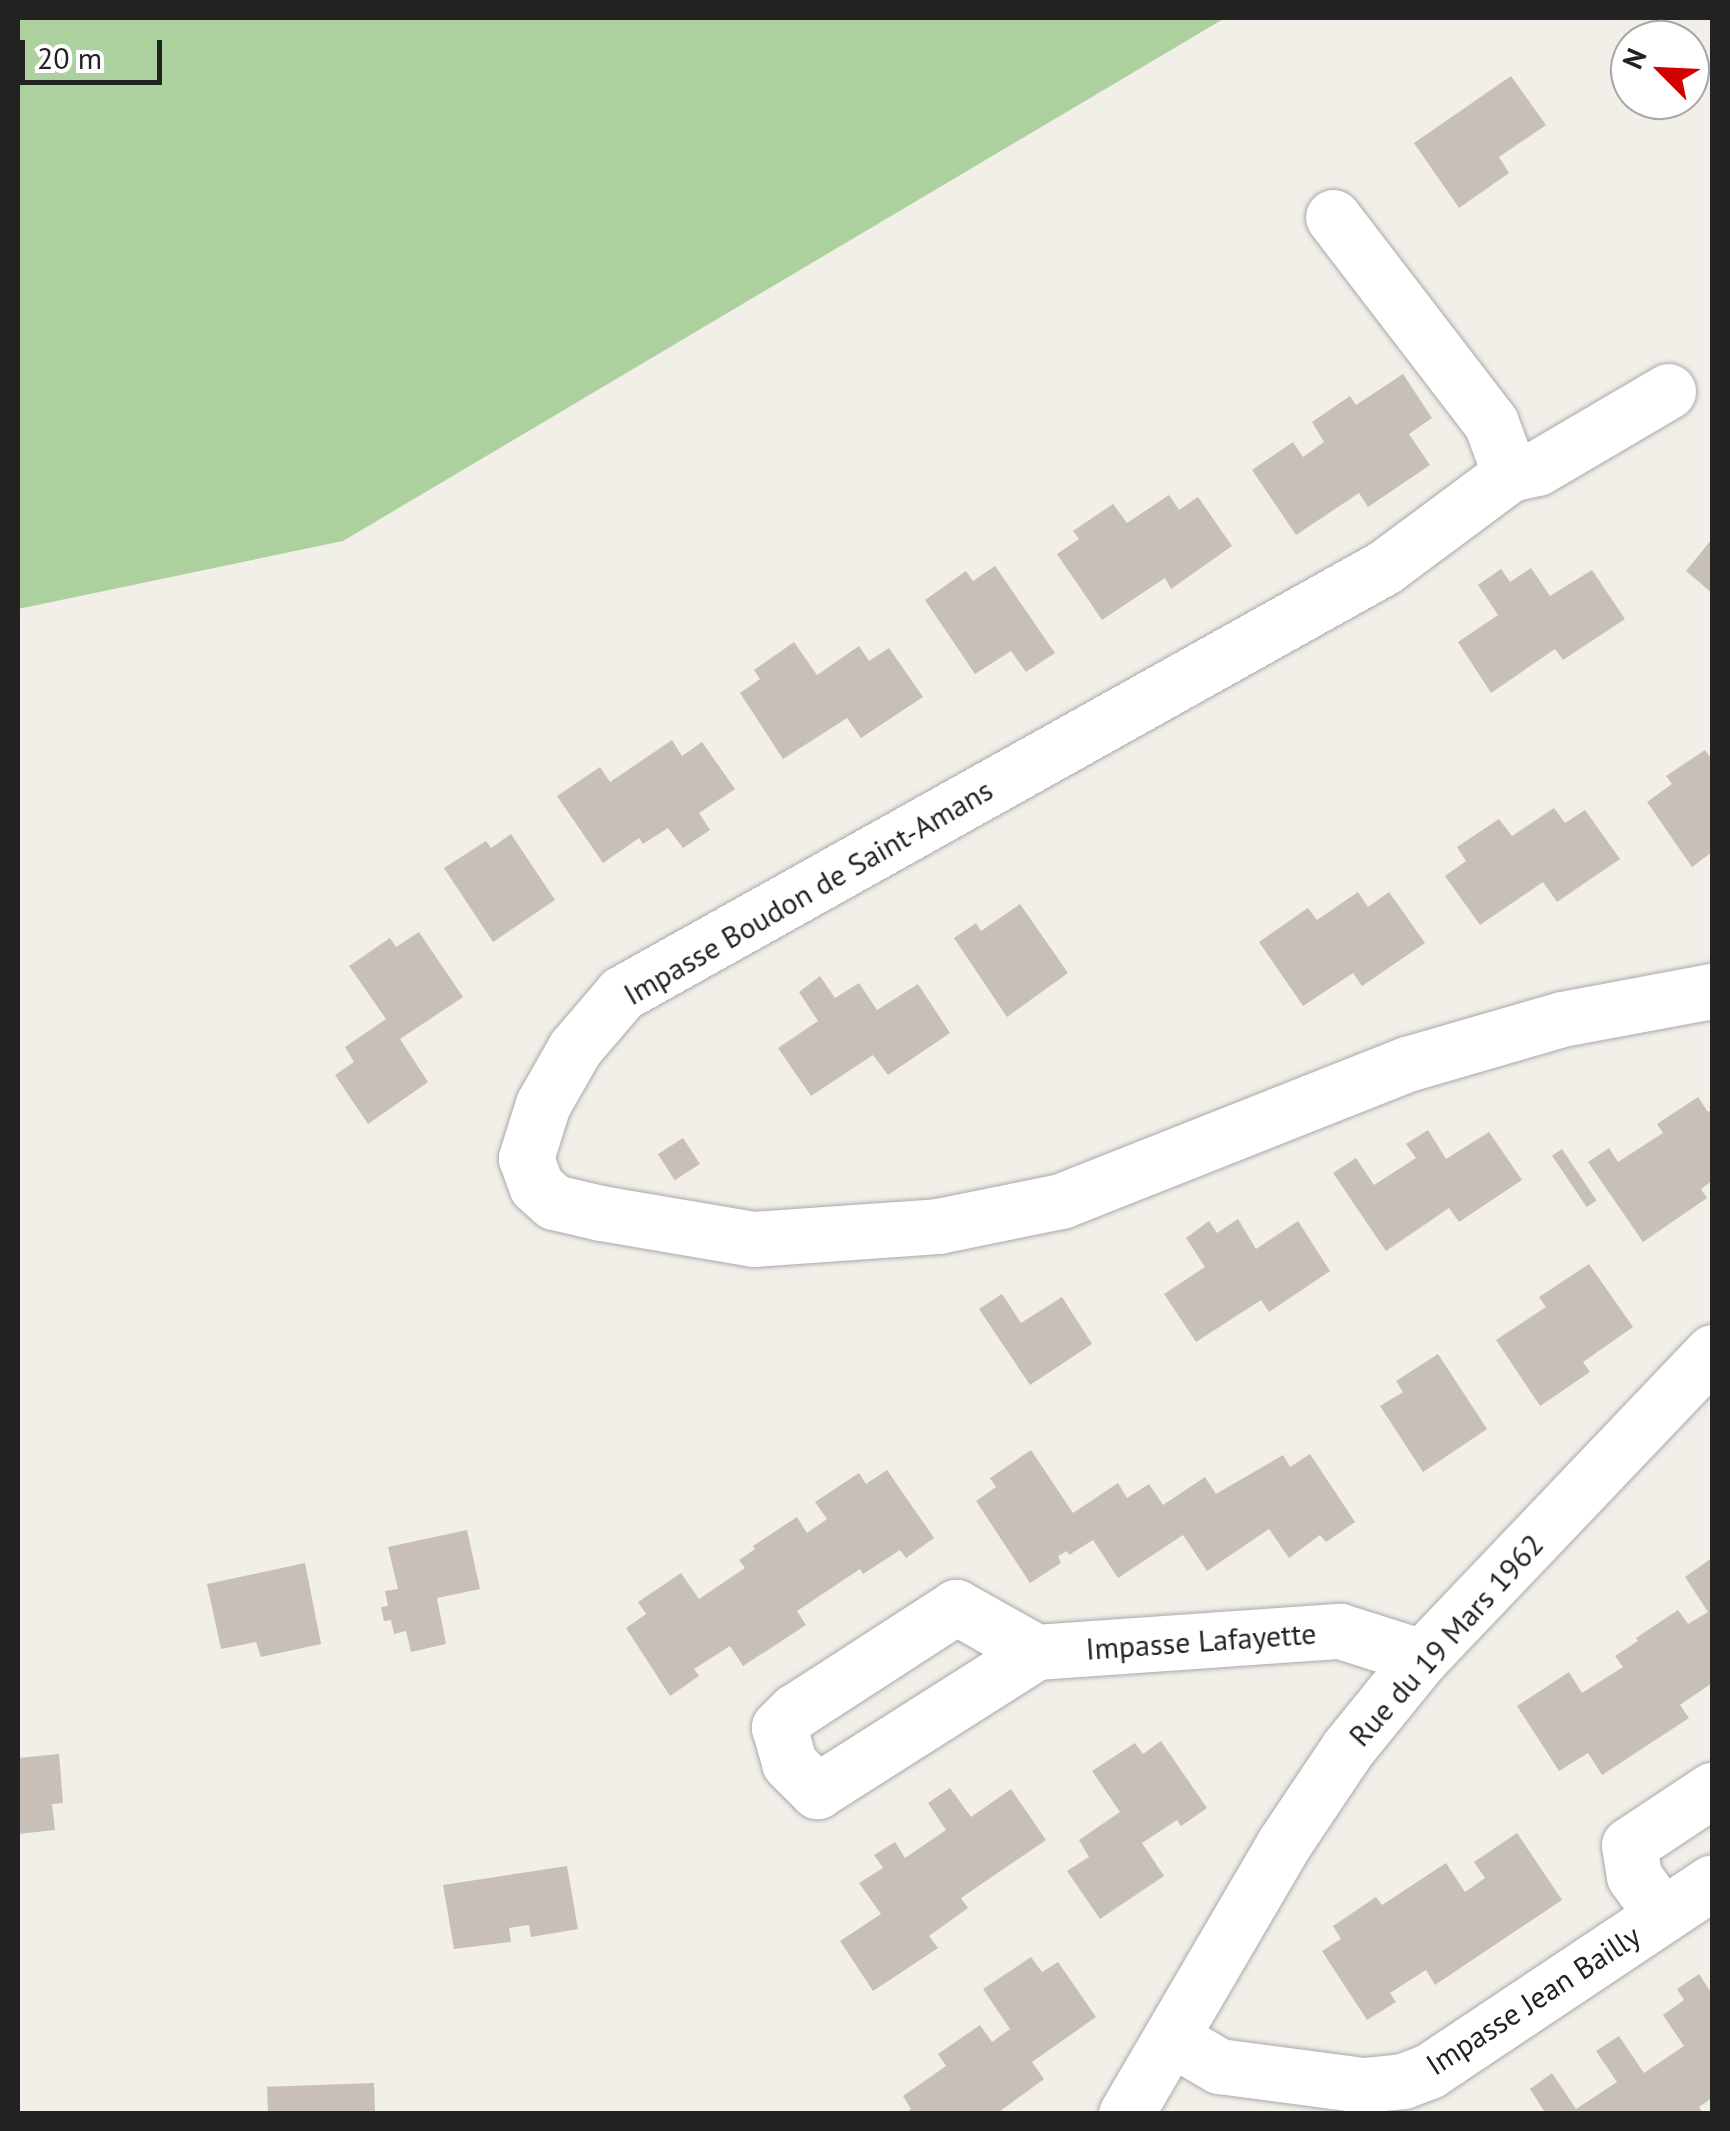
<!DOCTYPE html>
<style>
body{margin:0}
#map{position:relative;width:1730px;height:2131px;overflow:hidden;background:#f2efe9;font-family:"PT Sans",sans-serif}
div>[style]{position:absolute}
.forest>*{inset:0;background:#add19e}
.building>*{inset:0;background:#c7bfb8;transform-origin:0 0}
.roads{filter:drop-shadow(0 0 2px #a9a9a9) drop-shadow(0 0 2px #a9a9a9)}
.minor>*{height:55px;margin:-27.5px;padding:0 27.5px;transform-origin:27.5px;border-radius:27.5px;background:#fff}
span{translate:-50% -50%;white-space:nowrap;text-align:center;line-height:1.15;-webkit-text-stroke:8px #fff;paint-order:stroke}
.street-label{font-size:30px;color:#222}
.frame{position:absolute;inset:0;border:20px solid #222;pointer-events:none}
.north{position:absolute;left:1610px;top:20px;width:100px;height:100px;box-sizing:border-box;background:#fff;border:2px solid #a7a7a7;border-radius:50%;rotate:294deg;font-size:28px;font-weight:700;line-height:40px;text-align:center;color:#222}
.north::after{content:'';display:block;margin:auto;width:35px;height:45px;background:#d40000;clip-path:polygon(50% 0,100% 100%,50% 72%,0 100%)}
.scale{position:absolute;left:20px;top:40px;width:142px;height:45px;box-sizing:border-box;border:5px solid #222;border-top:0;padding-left:12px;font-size:30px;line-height:35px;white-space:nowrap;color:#222;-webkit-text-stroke:8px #fff;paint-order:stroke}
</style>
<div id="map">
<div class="forest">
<i style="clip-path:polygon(18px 18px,1225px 18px,343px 541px,18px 609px)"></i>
</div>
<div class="building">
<i style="clip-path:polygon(1511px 76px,1546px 125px,1499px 157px,1509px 173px,1459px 208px,1414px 143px)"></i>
<i style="clip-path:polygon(1403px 374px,1432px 418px,1409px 434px,1430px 465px,1368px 507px,1359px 493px,1296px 535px,1252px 470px,1293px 442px,1303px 457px,1324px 442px,1312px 422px,1350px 396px,1356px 405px)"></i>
<i style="clip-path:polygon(1169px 495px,1179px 510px,1198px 497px,1232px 546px,1171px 589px,1165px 578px,1102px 620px,1057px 554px,1079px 539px,1073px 531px,1113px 504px,1127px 523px)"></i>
<i style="clip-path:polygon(1712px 539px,1712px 593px,1686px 571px)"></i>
<i style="clip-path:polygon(995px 566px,1055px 653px,1026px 672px,1011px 651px,975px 674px,925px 600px,966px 571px,973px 581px)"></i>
<i style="clip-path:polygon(1531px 568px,1550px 596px,1592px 570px,1625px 619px,1563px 660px,1555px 649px,1491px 693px,1458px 642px,1498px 615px,1478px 585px,1501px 569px,1510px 582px)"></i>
<i style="clip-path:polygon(794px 642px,817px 675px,859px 646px,869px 661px,889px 648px,923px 697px,861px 738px,847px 718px,783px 759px,740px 693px,760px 679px,754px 670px)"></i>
<i style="clip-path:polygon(672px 740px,682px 756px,702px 742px,735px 789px,699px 813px,710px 830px,683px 848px,668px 828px,643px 844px,639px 838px,603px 863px,557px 796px,600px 767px,610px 782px)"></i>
<i style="clip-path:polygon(1705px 750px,1712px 760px,1712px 852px,1692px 867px,1647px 802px,1672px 784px,1666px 776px)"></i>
<i style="clip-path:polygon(1554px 808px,1565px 823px,1585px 810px,1620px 859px,1557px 902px,1543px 882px,1480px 925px,1445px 876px,1466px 861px,1457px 847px,1499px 819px,1512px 836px)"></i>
<i style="clip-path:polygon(511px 834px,555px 900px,493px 942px,444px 868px,486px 841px,491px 848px)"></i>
<i style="clip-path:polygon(1358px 892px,1368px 907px,1389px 892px,1425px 943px,1362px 986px,1353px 973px,1303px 1006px,1259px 942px,1308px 908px,1317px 920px)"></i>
<i style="clip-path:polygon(1020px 904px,1068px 973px,1007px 1017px,954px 938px,976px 923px,981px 931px)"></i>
<i style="clip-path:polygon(419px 932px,463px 997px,400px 1039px,428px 1082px,368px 1124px,335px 1075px,354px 1062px,345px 1047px,386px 1019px,349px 966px,390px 938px,396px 947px)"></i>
<i style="clip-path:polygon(820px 976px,835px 998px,859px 983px,877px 1010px,918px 984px,950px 1033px,888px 1075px,873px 1055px,811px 1096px,778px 1048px,818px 1021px,799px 992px)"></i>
<i style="clip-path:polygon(1698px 1097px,1708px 1112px,1712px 1109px,1712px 1181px,1701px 1189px,1707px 1198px,1643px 1242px,1588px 1162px,1609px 1148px,1618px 1162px,1663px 1133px,1657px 1124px)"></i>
<i style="clip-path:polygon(1428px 1130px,1446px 1159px,1489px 1132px,1522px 1180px,1459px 1222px,1449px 1208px,1386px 1251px,1333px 1173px,1356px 1158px,1374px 1185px,1416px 1158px,1406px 1144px)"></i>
<i style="left:683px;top:1138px;width:31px;height:30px;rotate:57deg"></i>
<i style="left:1562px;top:1149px;width:62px;height:12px;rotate:56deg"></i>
<i style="clip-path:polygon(1238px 1219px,1256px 1249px,1298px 1221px,1330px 1271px,1269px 1312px,1261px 1300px,1196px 1342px,1164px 1294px,1205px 1267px,1186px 1238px,1209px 1221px,1217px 1233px)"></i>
<i style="clip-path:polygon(1589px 1264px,1633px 1327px,1583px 1362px,1590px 1372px,1540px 1406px,1496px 1340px,1546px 1307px,1539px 1297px)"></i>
<i style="clip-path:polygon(1002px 1294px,1021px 1323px,1062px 1297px,1092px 1344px,1030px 1385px,979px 1309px)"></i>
<i style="clip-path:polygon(1438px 1354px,1487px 1429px,1423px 1472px,1380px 1406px,1403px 1392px,1396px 1381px)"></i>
<i style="clip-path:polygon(1031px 1450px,1073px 1513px,1118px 1483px,1127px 1498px,1149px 1484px,1163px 1505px,1205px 1477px,1216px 1494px,1283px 1455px,1290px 1467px,1310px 1454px,1355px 1522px,1326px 1542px,1320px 1535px,1289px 1558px,1269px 1529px,1207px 1571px,1183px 1535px,1118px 1578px,1093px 1540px,1069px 1555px,1067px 1551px,1058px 1556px,1061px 1563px,1030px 1583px,976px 1501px,996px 1487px,990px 1478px)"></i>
<i style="clip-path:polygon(887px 1470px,934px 1538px,906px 1558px,900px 1550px,863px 1574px,860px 1569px,797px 1611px,806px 1625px,743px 1666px,730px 1646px,694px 1669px,699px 1676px,670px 1696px,626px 1628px,646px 1614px,638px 1602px,681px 1573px,699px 1599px,745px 1568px,739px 1560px,755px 1549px,753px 1546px,797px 1517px,807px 1533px,827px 1519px,815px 1502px,859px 1473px,866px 1484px)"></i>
<i style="clip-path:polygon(467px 1530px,480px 1589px,437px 1598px,446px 1644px,411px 1652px,406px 1631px,394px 1634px,391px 1620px,384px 1621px,381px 1607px,388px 1606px,385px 1591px,398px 1589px,388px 1547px)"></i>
<i style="clip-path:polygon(1712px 1558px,1712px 1683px,1680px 1705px,1689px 1718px,1602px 1775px,1588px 1753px,1559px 1771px,1517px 1706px,1569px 1672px,1582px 1693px,1623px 1667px,1615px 1656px,1638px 1641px,1636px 1638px,1678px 1610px,1688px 1624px,1708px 1612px,1685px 1577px)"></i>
<i style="clip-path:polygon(305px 1563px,321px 1644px,261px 1657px,256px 1642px,221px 1649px,207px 1584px)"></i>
<i style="clip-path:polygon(1161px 1741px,1207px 1808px,1181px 1826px,1177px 1820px,1142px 1843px,1164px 1876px,1100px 1919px,1067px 1871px,1089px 1857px,1079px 1840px,1120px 1812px,1092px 1771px,1135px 1743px,1143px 1754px)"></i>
<i style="clip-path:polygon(59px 1754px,63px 1803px,52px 1804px,55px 1830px,18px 1834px,18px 1758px)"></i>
<i style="clip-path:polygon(950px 1788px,971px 1817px,1011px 1789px,1046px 1840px,961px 1898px,968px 1908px,929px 1936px,938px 1948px,873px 1991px,840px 1941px,881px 1914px,859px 1883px,883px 1868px,874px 1855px,895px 1842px,905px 1858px,946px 1830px,928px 1803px)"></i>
<i style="clip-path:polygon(1517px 1833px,1562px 1900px,1435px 1985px,1426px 1970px,1390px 1993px,1396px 2002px,1367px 2020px,1322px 1951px,1341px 1939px,1333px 1926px,1376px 1897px,1382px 1905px,1446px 1863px,1465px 1892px,1485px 1878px,1474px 1862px)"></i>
<i style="clip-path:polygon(567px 1866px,578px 1929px,531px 1937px,529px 1925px,509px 1928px,511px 1942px,454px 1949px,443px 1885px)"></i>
<i style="clip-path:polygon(1031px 1957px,1042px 1972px,1058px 1962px,1096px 2017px,1032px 2062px,1044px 2079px,996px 2114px,904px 2114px,911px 2109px,903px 2096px,946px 2066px,938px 2054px,980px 2025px,992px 2042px,1010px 2029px,983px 1989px)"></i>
<i style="clip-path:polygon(1699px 1974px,1712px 1994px,1712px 2098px,1699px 2107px,1703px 2114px,1546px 2114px,1530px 2089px,1552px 2073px,1576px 2109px,1617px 2082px,1596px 2051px,1619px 2036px,1644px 2073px,1684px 2046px,1663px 2015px,1684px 2000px,1677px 1989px)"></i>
<i style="left:374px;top:2083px;width:31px;height:107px;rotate:88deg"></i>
</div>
<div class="roads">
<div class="minor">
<i style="left:1333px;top:217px;width:260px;rotate:52.5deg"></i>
<i style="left:1491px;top:423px;width:54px;rotate:69.6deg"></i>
<i style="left:1510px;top:474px;width:156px;rotate:143.4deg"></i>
<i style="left:1385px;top:567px;width:874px;rotate:150.82deg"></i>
<i style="left:622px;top:993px;width:72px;rotate:130.5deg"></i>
<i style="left:575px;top:1048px;width:64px;rotate:119.7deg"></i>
<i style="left:543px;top:1104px;width:57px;rotate:107.5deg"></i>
<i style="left:526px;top:1158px;width:30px;rotate:70deg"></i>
<i style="left:536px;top:1186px;width:24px;rotate:42deg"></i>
<i style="left:554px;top:1202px;width:48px;rotate:13.2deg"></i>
<i style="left:601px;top:1213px;width:154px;rotate:9.7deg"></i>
<i style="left:753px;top:1239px;width:185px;rotate:-4deg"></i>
<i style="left:938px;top:1226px;width:126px;rotate:-11.5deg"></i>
<i style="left:1061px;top:1201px;width:372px;rotate:-21.6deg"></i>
<i style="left:1407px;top:1064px;width:161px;rotate:-16.2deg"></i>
<i style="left:1562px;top:1019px;width:153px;rotate:-10.6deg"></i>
<i style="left:1510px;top:474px;width:28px;rotate:-13deg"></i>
<i style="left:1537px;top:468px;width:152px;rotate:-30.4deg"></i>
<i style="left:1036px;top:1652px;width:92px;rotate:-150.6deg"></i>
<i style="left:956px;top:1607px;width:192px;rotate:147.1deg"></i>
<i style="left:795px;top:1711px;width:23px;rotate:135deg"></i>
<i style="left:779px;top:1727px;width:37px;rotate:74deg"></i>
<i style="left:789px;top:1763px;width:40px;rotate:45deg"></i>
<i style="left:817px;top:1791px;width:259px;rotate:-32.4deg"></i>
<i style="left:1036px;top:1652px;width:305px;rotate:-4deg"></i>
<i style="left:1340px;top:1631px;width:86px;rotate:17.6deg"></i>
<i style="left:1662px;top:1915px;width:48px;rotate:-125.7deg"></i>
<i style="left:1634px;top:1876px;width:31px;rotate:-99deg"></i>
<i style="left:1629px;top:1845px;width:100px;rotate:-33.5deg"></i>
<i style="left:1171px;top:2038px;width:56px;rotate:30.3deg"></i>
<i style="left:1219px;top:2066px;width:145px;rotate:7.5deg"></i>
<i style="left:1363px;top:2085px;width:40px;rotate:-5.7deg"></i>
<i style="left:1403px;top:2081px;width:28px;rotate:-21deg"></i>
<i style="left:1429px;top:2071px;width:340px;rotate:-33.7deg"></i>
<i style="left:1126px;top:2114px;width:311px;rotate:-59.7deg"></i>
<i style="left:1283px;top:1845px;width:117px;rotate:-56.2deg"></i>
<i style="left:1348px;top:1748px;width:117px;rotate:-50.9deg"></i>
<i style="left:1422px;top:1657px;width:421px;rotate:-46.4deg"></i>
</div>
</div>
<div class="street-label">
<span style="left:808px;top:892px;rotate:-30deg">Impasse Boudon de Saint-Amans</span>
<span style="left:1446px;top:1640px;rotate:-48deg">Rue du 19 Mars 1962</span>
<span style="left:1201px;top:1641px;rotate:-4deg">Impasse Lafayette</span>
<span style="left:1533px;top:2000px;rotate:-33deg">Impasse Jean Bailly</span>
</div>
<div class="frame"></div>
<div class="north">N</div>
<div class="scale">20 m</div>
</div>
